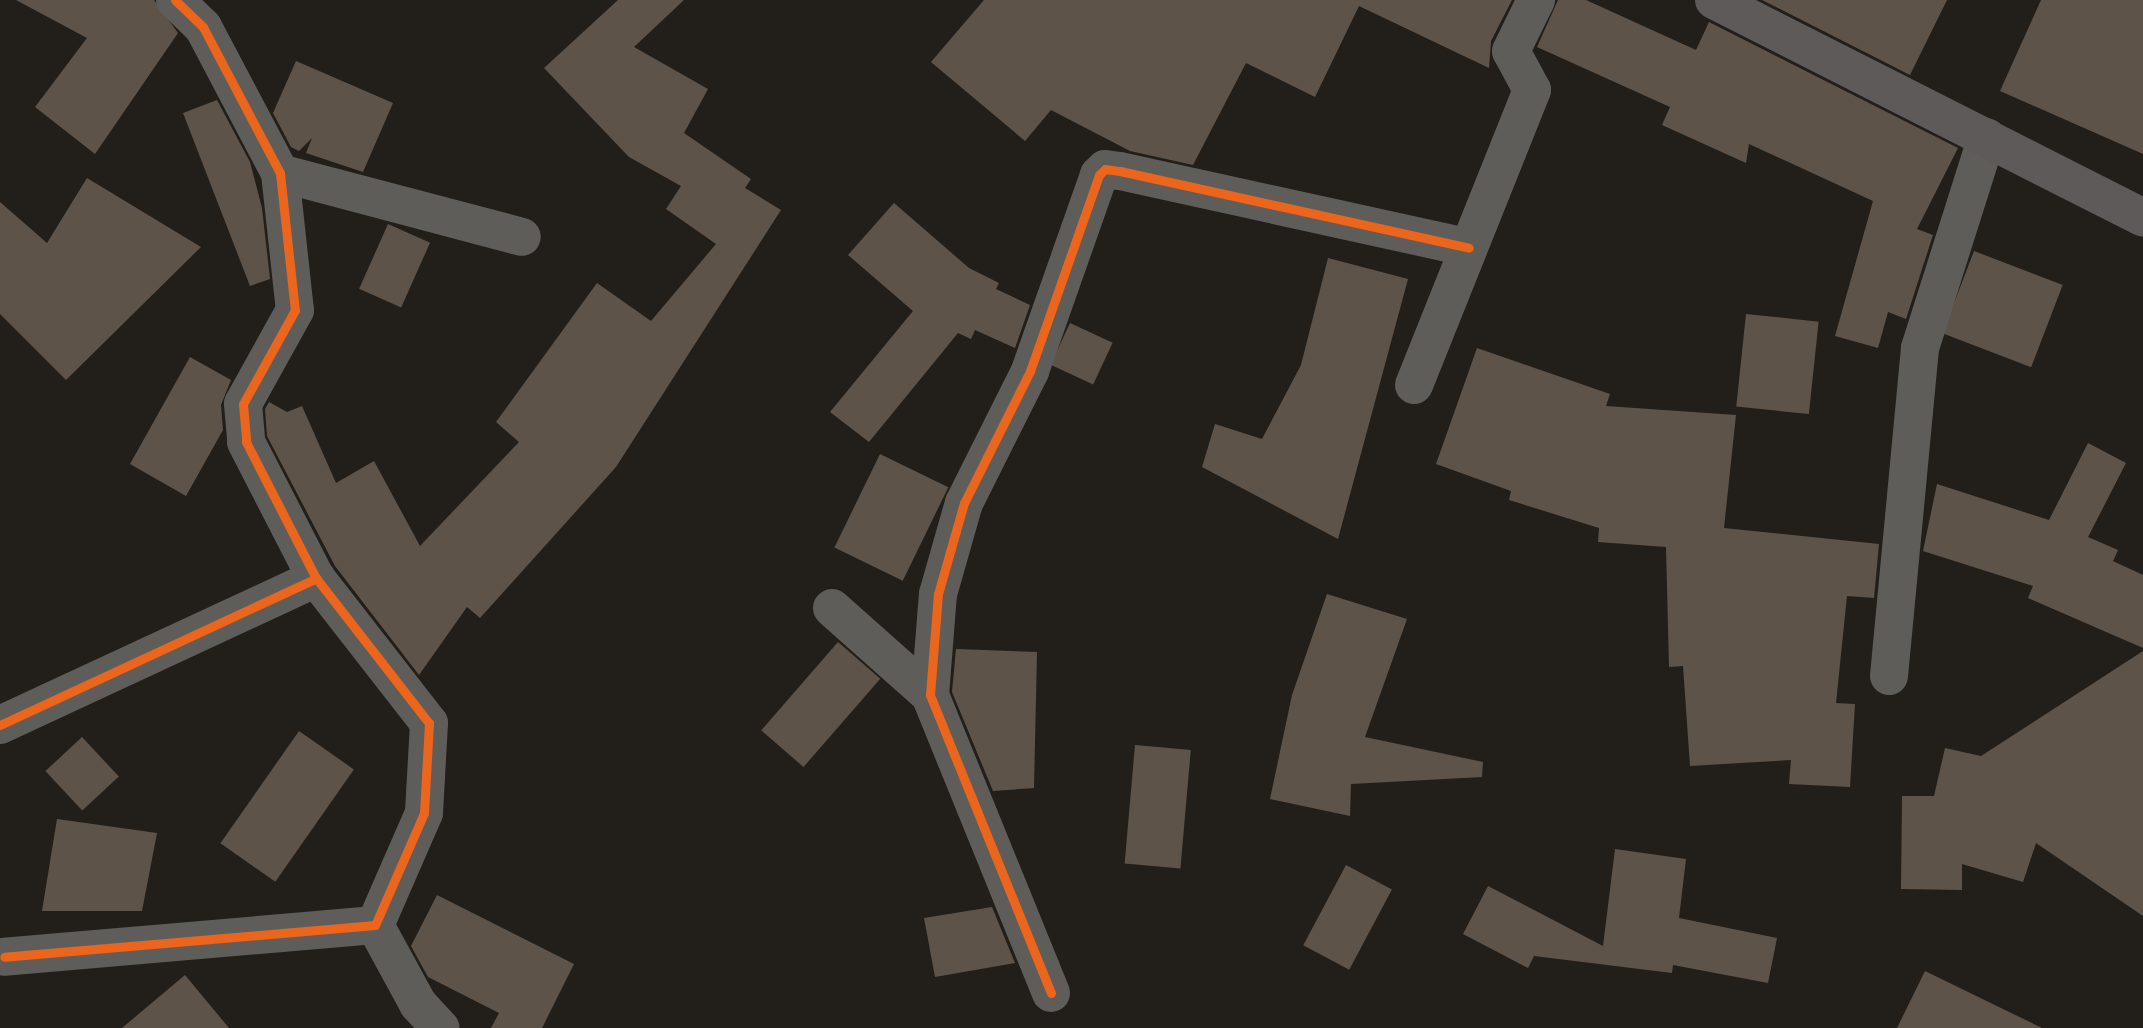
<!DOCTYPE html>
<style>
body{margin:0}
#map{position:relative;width:2143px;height:1028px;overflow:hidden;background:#221f1a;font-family:Commissioner,sans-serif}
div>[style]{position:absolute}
.building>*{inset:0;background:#5e5349;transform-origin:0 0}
.street>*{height:38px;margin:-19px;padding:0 19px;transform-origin:19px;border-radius:19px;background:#5f5d59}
.secondary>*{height:38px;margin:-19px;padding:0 19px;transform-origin:19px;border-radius:19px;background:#5d5a59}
.cycleway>*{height:9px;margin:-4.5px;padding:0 4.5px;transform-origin:4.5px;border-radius:4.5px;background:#eb651d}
span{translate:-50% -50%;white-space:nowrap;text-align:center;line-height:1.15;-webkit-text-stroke:7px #252016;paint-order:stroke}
</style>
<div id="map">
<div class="building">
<i style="clip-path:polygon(16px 0,154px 0,178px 33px,95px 154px,35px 107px,87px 38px)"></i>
<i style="clip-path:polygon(618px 0,684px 0,634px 47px,708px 89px,684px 133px,751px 179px,745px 188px,781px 210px,616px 467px,480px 618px,467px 607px,419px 675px,335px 566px,267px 436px,265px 409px,269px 402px,287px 412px,302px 406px,336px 483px,374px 461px,420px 546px,519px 442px,496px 422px,597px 283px,651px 321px,716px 244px,666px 209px,681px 186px,629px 157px,544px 68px)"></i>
<i style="clip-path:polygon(984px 0,1512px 0,1491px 41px,1489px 68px,1359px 6px,1315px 97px,1246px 63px,1193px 165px,1130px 151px,1051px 110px,1025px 141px,931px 62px)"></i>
<i style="clip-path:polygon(1558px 0,1586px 0,1696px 50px,1709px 22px,1958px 148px,1917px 229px,1933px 235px,1906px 319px,1888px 312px,1878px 348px,1835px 336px,1873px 201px,1749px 144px,1746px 163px,1662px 125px,1670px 107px,1537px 47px)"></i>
<i style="clip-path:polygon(1762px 0,1947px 0,1910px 75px)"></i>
<i style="clip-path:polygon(2041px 0,2143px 0,2143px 154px,2000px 91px)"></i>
<i style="clip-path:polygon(296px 61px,393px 103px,363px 172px,306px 153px,312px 138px,299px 151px,291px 147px,273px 113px)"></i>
<i style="clip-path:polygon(217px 100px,250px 162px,262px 208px,270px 279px,250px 286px,183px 113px)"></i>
<i style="clip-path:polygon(87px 178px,201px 247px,66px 380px,0 314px,0 202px,47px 243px)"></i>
<i style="clip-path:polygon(894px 203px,969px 268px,999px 283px,996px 289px,1030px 305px,1015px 348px,975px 330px,971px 339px,958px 333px,869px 442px,830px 412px,913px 311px,848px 255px)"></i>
<i style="left:388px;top:224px;width:46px;height:71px;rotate:24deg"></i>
<i style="left:1974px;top:251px;width:95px;height:88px;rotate:21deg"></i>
<i style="clip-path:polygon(1328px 258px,1408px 279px,1338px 539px,1202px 467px,1215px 424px,1262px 439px,1301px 365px)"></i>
<i style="left:1746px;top:314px;width:73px;height:93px;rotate:6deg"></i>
<i style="left:1070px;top:323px;width:47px;height:46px;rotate:25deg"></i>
<i style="clip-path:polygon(1477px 348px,1610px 394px,1606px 406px,1736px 415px,1724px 528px,1879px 544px,1874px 598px,1847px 596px,1836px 703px,1855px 704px,1850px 787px,1789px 784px,1791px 760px,1690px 766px,1683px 666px,1669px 667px,1666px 547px,1598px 542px,1599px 528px,1509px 500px,1511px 491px,1436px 464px)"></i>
<i style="clip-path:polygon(190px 357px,231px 380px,221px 405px,223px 430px,186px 496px,130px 464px)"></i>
<i style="clip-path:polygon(2088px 443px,2126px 463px,2088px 537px,2118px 550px,2113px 561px,2143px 575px,2143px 648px,2028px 598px,2033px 586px,1923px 551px,1937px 484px,2049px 520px)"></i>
<i style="left:880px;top:454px;width:76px;height:104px;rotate:26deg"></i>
<i style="clip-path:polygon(1327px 594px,1407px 619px,1365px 737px,1483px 762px,1482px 777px,1351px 784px,1350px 816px,1270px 799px,1292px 695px)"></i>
<i style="left:838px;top:642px;width:56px;height:117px;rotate:41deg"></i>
<i style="clip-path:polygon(956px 649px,1037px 652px,1034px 788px,993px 791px,952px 692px)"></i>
<i style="clip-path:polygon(2143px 651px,2143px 916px,2036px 843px,2023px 882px,1962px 864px,1962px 890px,1901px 889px,1902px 796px,1934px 796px,1945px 748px,1981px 756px)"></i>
<i style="left:299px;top:731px;width:67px;height:137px;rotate:35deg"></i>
<i style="left:82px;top:737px;width:54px;height:50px;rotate:47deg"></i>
<i style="left:1135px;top:745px;width:56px;height:119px;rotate:5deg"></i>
<i style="clip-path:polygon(57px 819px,157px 833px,142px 911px,42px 911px)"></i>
<i style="clip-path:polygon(1615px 849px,1686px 859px,1679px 918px,1777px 938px,1768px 983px,1673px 965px,1672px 973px,1534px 956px,1528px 968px,1463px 934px,1488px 886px,1603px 946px)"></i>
<i style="left:1346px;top:865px;width:52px;height:91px;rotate:28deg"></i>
<i style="clip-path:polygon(437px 895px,574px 964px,542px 1028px,491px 1028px,499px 1013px,428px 977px,411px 946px)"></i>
<i style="clip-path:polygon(992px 907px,1015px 963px,935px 977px,924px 918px)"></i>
<i style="clip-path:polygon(1925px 971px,2042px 1028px,1897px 1028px)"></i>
<i style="clip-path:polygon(185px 975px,229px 1028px,122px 1028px)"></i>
</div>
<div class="street">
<i style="left:175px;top:0;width:39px;rotate:44deg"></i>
<i style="left:203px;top:27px;width:165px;rotate:62.2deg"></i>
<i style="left:280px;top:173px;width:138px;rotate:83.8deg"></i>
<i style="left:295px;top:310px;width:107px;rotate:119deg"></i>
<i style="left:243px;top:404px;width:38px;rotate:85deg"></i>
<i style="left:246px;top:442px;width:153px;rotate:62.8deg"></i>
<i style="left:280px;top:173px;width:250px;rotate:14.8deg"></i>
<i style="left:1414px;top:385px;width:318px;rotate:-68.2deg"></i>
<i style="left:1532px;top:90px;width:44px;rotate:-118.3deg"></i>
<i style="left:1511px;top:51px;width:57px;rotate:-63.9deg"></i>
<i style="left:832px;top:608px;width:131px;rotate:41.6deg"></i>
<i style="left:1889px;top:676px;width:329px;rotate:-84.6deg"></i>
<i style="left:1920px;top:348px;width:221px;rotate:-72.4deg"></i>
<i style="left:0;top:725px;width:349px;rotate:-24.9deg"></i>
<i style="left:316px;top:578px;width:184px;rotate:52.1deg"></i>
<i style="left:429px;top:723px;width:90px;rotate:93.2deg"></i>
<i style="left:424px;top:813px;width:122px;rotate:113.6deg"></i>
<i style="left:375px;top:925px;width:372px;rotate:175.1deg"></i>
<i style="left:375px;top:925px;width:90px;rotate:61.4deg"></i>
<i style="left:418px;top:1004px;width:33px;rotate:47deg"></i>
<i style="left:1051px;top:993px;width:322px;rotate:-112.1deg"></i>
<i style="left:930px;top:695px;width:101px;rotate:-85.5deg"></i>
<i style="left:938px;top:594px;width:95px;rotate:-74.1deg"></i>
<i style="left:964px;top:503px;width:148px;rotate:-63.4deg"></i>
<i style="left:1030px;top:371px;width:208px;rotate:-70.6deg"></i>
<i style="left:1099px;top:175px;width:8px;rotate:-45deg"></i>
<i style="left:1105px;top:169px;width:15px;rotate:8deg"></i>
<i style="left:1120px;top:171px;width:357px;rotate:12.4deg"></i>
</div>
<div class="secondary">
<i style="left:1714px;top:0;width:481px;rotate:26.9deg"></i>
</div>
<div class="cycleway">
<i style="left:175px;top:0;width:39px;rotate:44deg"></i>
<i style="left:203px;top:27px;width:165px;rotate:62.2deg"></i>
<i style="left:280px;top:173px;width:138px;rotate:83.8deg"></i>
<i style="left:295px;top:310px;width:107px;rotate:119deg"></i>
<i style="left:243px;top:404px;width:38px;rotate:85deg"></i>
<i style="left:246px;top:442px;width:153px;rotate:62.8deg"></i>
<i style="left:0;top:725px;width:349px;rotate:-24.9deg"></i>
<i style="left:316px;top:578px;width:184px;rotate:52.1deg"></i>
<i style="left:429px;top:723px;width:90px;rotate:93.2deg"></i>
<i style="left:424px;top:813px;width:122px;rotate:113.6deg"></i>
<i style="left:375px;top:925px;width:372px;rotate:175.1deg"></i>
<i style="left:1051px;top:993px;width:322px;rotate:-112.1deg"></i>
<i style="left:930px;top:695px;width:101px;rotate:-85.5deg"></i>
<i style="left:938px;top:594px;width:95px;rotate:-74.1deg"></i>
<i style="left:964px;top:503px;width:148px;rotate:-63.4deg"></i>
<i style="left:1030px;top:371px;width:208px;rotate:-70.6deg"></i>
<i style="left:1099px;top:175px;width:8px;rotate:-45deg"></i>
<i style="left:1105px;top:169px;width:15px;rotate:8deg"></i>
<i style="left:1120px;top:171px;width:357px;rotate:12.4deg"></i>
</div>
</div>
